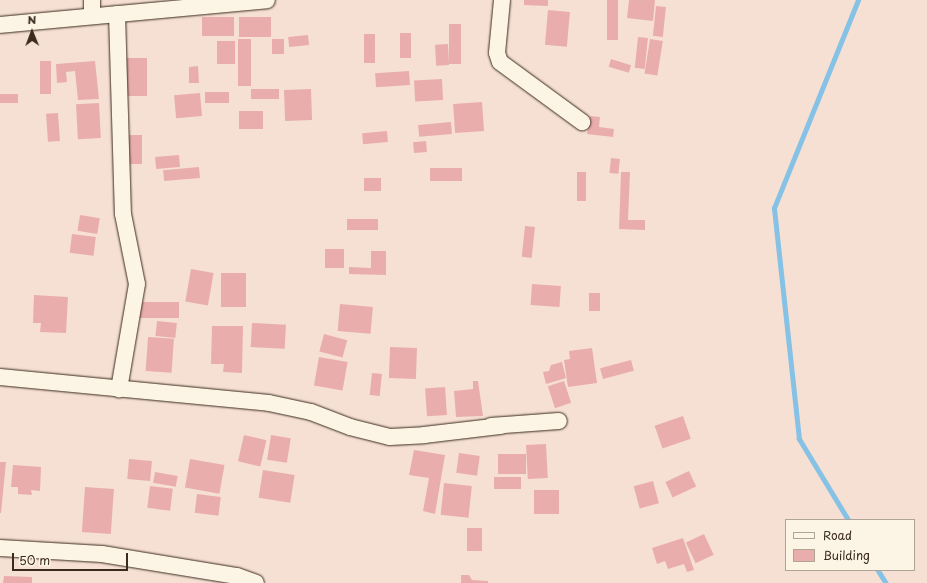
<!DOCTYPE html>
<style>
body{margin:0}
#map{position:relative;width:927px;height:583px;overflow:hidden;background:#f6e0d4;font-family:"Playpen Sans",sans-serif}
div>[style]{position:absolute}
.stream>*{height:4.5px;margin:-2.25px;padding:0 2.25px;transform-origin:2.25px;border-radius:2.25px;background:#85c2e5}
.building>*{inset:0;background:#e9aeab;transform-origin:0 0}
.roads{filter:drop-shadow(0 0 1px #3b2a1e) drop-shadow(0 0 1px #3b2a1e)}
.street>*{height:16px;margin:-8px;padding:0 8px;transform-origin:8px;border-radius:8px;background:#fcf5e5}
span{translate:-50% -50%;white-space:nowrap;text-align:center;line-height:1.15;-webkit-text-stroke:3px #fcf5e5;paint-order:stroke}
.legend{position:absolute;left:785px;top:519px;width:130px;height:52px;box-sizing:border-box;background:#fcf5e5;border:1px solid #afa495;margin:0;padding:5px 7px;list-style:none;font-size:12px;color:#3b2a1e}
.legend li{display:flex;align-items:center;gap:8px;height:20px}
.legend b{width:20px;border:1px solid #afa495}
.north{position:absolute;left:12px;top:12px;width:40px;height:40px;-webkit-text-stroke:3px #fcf5e5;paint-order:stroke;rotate:359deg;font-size:11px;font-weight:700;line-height:16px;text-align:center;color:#3b2a1e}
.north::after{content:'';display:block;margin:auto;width:14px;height:18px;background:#3b2a1e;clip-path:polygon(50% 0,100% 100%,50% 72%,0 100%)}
.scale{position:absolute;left:12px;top:553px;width:116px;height:18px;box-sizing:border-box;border:2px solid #3b2a1e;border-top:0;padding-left:5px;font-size:12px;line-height:14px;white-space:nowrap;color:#3b2a1e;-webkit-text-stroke:3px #fcf5e5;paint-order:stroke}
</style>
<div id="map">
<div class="stream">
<i style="left:848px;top:520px;width:95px;rotate:-121.2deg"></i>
<i style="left:799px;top:439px;width:232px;rotate:-96.2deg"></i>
<i style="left:774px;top:208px;width:224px;rotate:-68deg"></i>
<i style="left:878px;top:570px;width:15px;rotate:58deg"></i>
</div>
<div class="building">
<i style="clip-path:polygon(524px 0,548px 0,548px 6px,524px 5px)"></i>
<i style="left:607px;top:0;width:11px;height:40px"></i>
<i style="clip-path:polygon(629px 0,655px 0,653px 21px,627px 18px)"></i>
<i style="left:656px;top:6px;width:10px;height:30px;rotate:6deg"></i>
<i style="left:548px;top:10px;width:22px;height:35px;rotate:5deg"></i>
<i style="left:202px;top:17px;width:32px;height:19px"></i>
<i style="left:239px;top:17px;width:32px;height:20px"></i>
<i style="left:449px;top:24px;width:12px;height:40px"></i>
<i style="left:400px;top:33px;width:11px;height:25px"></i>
<i style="left:364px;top:34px;width:11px;height:29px"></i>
<i style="left:308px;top:35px;width:10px;height:20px;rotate:84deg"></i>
<i style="left:638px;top:37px;width:10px;height:31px;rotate:6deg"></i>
<i style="left:238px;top:39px;width:13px;height:47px"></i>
<i style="left:272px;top:39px;width:12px;height:15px"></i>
<i style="left:650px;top:39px;width:13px;height:35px;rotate:9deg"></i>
<i style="left:217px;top:41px;width:18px;height:23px"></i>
<i style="left:448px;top:44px;width:21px;height:13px;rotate:87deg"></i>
<i style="left:126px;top:58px;width:21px;height:38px"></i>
<i style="left:611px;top:59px;width:21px;height:8px;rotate:17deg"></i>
<i style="left:40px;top:61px;width:11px;height:33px"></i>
<i style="clip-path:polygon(95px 61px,99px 99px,78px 100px,75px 71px,66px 72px,67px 82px,57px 83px,56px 64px)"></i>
<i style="clip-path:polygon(198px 66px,199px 83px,189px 83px,189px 67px)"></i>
<i style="left:409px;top:71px;width:14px;height:34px;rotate:86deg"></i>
<i style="left:442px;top:79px;width:21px;height:28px;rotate:87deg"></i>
<i style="left:279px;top:89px;width:10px;height:28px;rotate:90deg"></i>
<i style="left:311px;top:89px;width:31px;height:27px;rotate:88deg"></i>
<i style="left:229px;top:92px;width:11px;height:24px;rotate:90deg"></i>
<i style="left:200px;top:93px;width:23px;height:26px;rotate:85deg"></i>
<i style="left:18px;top:94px;width:9px;height:18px;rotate:90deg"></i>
<i style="left:482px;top:102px;width:29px;height:29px;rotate:86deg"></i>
<i style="left:99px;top:103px;width:35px;height:23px;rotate:87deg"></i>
<i style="left:239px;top:111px;width:24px;height:18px"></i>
<i style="left:58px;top:113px;width:28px;height:12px;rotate:86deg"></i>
<i style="clip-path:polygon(590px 116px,600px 117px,599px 127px,614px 129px,613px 137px,587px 134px)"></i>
<i style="left:451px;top:122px;width:12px;height:33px;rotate:85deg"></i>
<i style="left:387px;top:131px;width:11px;height:25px;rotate:85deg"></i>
<i style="left:128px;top:135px;width:14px;height:29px"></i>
<i style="left:426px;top:141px;width:11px;height:13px;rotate:85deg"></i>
<i style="left:179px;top:155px;width:12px;height:24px;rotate:85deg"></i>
<i style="left:611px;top:158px;width:9px;height:15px;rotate:6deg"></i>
<i style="left:199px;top:167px;width:11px;height:36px;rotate:85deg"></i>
<i style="left:462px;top:168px;width:13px;height:32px;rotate:90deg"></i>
<i style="left:577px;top:172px;width:9px;height:29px"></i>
<i style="clip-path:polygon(621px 172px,630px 172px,628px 220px,645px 220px,645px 230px,619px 229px)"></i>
<i style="left:381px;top:178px;width:13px;height:17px;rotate:90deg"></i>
<i style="left:80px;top:215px;width:20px;height:16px;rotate:9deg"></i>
<i style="left:347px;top:219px;width:31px;height:11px"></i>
<i style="left:525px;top:226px;width:10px;height:31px;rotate:6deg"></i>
<i style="left:72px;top:234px;width:24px;height:19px;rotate:7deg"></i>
<i style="left:325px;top:249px;width:19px;height:19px"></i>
<i style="clip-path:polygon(371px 251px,386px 251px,386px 275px,349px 274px,349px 267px,371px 268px)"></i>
<i style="left:191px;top:269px;width:23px;height:33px;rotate:10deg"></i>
<i style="left:221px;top:273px;width:25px;height:34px"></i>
<i style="left:532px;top:284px;width:29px;height:21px;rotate:4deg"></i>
<i style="left:589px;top:293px;width:11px;height:18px"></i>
<i style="clip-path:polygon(34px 295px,68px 297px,66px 333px,40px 332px,41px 323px,33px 323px)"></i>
<i style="left:138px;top:302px;width:41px;height:16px"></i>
<i style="left:340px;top:304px;width:33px;height:27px;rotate:5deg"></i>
<i style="left:157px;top:321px;width:20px;height:15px;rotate:6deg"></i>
<i style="left:252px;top:323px;width:34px;height:24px;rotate:3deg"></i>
<i style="clip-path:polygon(212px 326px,243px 326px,242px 373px,223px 372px,224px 364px,211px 364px)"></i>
<i style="left:324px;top:334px;width:24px;height:18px;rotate:15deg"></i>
<i style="left:148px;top:337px;width:26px;height:34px;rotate:4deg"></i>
<i style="left:390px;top:347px;width:27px;height:31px;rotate:2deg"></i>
<i style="clip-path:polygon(592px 348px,597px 383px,568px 387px,564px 360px,570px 359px,569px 351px)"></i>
<i style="left:319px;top:357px;width:29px;height:29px;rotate:10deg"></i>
<i style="left:631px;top:360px;width:11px;height:32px;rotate:75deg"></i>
<i style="clip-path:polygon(562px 362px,566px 378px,546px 384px,543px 372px,549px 371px,551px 365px)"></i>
<i style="left:372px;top:373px;width:10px;height:22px;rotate:6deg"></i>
<i style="clip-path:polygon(473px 381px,478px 381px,483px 416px,456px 417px,454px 391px,473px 389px)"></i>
<i style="left:564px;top:381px;width:23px;height:17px;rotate:72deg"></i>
<i style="left:445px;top:387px;width:28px;height:20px;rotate:86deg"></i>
<i style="left:683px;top:416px;width:24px;height:30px;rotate:71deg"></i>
<i style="left:244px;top:435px;width:23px;height:27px;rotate:13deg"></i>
<i style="left:271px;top:435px;width:20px;height:25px;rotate:9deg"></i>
<i style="left:546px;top:444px;width:34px;height:20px;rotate:87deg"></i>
<i style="clip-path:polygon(414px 450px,445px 455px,435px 514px,423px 511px,429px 478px,409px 475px)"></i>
<i style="left:459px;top:453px;width:21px;height:20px;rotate:8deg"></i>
<i style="left:498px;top:454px;width:28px;height:20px"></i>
<i style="left:129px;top:459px;width:23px;height:20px;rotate:5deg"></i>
<i style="left:190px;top:459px;width:35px;height:29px;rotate:10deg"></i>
<i style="clip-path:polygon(0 462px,6px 462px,1px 513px,0 513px)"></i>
<i style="clip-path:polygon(13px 465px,41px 467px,40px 491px,31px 490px,32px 495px,18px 494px,18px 487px,11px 487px)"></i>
<i style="left:263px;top:470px;width:32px;height:28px;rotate:9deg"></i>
<i style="left:689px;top:471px;width:17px;height:26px;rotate:65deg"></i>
<i style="left:155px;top:472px;width:23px;height:11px;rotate:10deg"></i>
<i style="left:494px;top:477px;width:27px;height:12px"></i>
<i style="left:653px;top:481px;width:23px;height:20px;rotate:75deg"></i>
<i style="left:444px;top:483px;width:28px;height:32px;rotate:6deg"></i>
<i style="left:150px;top:486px;width:23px;height:22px;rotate:7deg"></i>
<i style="left:85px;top:487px;width:29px;height:45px;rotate:4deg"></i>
<i style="left:534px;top:490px;width:25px;height:24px"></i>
<i style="left:197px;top:494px;width:24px;height:19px;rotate:7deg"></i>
<i style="left:467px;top:528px;width:15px;height:23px"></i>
<i style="left:704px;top:534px;width:23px;height:20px;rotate:65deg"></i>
<i style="clip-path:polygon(683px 538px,694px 570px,687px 572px,684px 564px,668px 569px,665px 561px,657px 564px,652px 548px)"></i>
<i style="clip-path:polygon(461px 575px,469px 575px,472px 580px,488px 581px,488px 583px,461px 583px)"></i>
<i style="clip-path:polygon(4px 576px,32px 577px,32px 583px,3px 583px)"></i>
</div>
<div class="roads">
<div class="street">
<i style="left:92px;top:0;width:16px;rotate:90deg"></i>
<i style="left:502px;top:0;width:53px;rotate:95.4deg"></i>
<i style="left:497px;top:53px;width:9px;rotate:72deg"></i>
<i style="left:500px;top:62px;width:102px;rotate:36.2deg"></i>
<i style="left:117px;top:14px;width:200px;rotate:88.3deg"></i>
<i style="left:123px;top:214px;width:71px;rotate:78.7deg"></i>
<i style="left:137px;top:284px;width:107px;rotate:99.7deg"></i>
<i style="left:0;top:25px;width:268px;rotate:-5.3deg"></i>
<i style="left:0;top:377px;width:270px;rotate:5.5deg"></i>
<i style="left:269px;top:403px;width:43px;rotate:12.1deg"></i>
<i style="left:311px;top:412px;width:42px;rotate:21deg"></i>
<i style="left:350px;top:427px;width:41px;rotate:14deg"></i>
<i style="left:390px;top:437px;width:34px;rotate:-3deg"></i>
<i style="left:424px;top:435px;width:78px;rotate:-6.7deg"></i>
<i style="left:491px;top:426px;width:68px;rotate:-4.2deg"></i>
<i style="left:0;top:548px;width:102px;rotate:3.4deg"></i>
<i style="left:102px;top:554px;width:137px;rotate:9.3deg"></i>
<i style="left:237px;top:576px;width:20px;rotate:20deg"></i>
</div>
</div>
<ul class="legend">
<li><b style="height:5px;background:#fcf5e5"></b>Road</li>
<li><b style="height:11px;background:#e9aeab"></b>Building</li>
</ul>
<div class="north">N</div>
<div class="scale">50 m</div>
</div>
